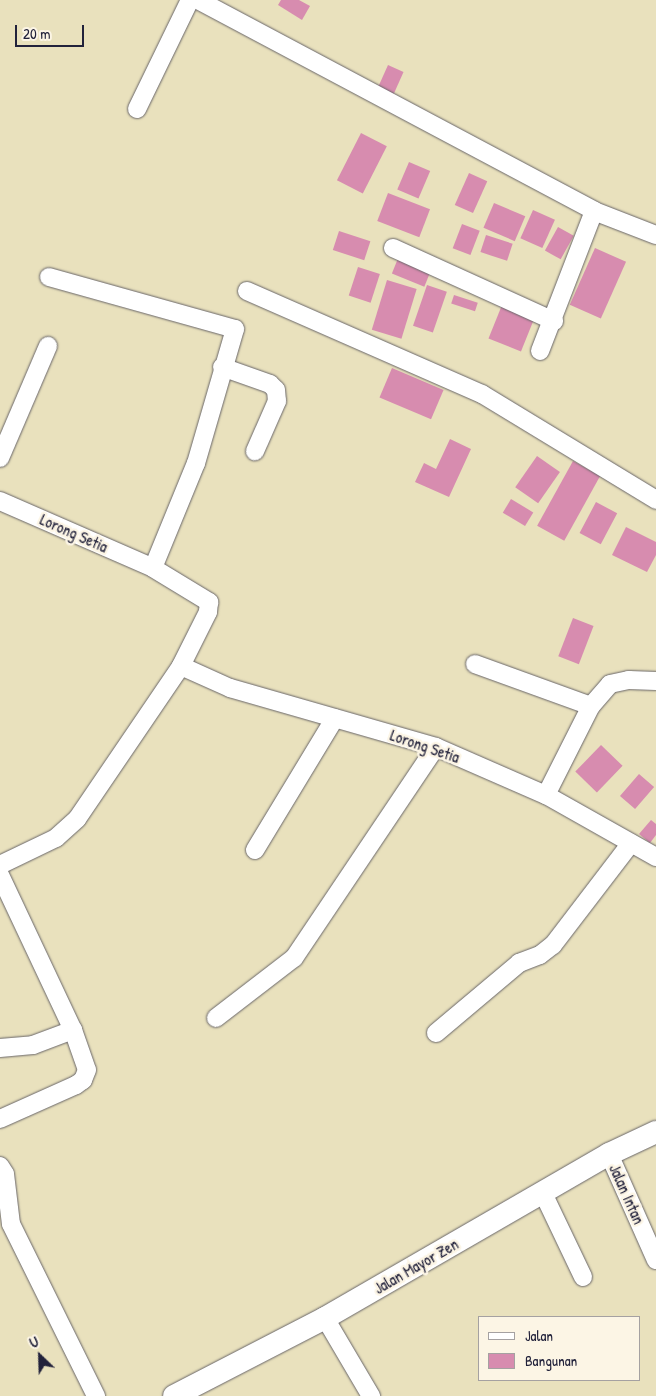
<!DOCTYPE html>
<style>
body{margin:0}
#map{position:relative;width:656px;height:1396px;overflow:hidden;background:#e9e1bd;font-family:"Patrick Hand",sans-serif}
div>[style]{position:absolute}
.building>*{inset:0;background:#d78caf;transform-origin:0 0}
.roads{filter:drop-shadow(0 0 1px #686568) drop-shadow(0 0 1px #686568)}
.minor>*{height:18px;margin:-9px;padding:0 9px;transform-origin:9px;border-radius:9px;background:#fff}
.tertiary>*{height:22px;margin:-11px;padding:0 11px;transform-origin:11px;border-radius:11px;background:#fff}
span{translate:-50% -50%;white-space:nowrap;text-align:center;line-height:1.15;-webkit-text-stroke:5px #fcf5e5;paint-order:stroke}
.street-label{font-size:16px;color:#22223b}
.legend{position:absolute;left:478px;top:1316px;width:162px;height:65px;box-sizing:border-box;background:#fcf5e5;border:1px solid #a5a1a1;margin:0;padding:6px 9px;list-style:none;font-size:15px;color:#22223b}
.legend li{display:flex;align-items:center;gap:10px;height:25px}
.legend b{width:25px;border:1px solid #a5a1a1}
.north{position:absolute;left:15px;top:1331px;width:50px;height:50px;-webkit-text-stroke:4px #fcf5e5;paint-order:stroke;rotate:336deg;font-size:14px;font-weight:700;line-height:20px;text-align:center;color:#22223b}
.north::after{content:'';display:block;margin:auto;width:18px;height:22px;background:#22223b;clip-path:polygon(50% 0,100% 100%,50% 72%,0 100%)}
.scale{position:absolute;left:15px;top:25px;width:69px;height:22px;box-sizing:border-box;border:2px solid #22223b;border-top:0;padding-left:6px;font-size:15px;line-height:18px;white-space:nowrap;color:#22223b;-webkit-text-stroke:4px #fcf5e5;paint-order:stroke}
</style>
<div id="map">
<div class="building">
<i style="clip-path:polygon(281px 0,299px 0,310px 6px,302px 20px,278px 5px)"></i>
<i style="left:388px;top:65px;width:17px;height:25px;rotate:24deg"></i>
<i style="left:361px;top:133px;width:29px;height:53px;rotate:27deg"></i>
<i style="left:409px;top:162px;width:23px;height:30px;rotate:23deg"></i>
<i style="left:469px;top:173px;width:20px;height:35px;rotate:24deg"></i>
<i style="left:388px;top:193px;width:45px;height:30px;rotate:21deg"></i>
<i style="left:494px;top:203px;width:34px;height:27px;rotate:23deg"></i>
<i style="left:533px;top:210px;width:24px;height:31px;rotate:24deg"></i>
<i style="left:462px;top:224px;width:19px;height:26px;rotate:21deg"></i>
<i style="left:558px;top:227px;width:18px;height:27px;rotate:29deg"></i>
<i style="left:339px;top:231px;width:33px;height:20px;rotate:18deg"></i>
<i style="left:486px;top:235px;width:28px;height:18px;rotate:18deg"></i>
<i style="left:595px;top:248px;width:34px;height:62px;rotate:24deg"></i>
<i style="left:399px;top:256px;width:35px;height:19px;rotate:22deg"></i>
<i style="left:358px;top:267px;width:23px;height:30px;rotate:18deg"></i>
<i style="left:387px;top:280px;width:31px;height:52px;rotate:17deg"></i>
<i style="left:427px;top:285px;width:21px;height:43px;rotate:19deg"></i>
<i style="left:454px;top:295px;width:25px;height:9px;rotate:18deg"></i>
<i style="left:502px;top:305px;width:35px;height:36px;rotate:22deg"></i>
<i style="left:392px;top:368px;width:56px;height:32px;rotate:23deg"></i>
<i style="clip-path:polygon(450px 439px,471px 449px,449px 497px,415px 482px,424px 463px,436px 469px)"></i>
<i style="left:537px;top:456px;width:28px;height:38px;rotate:35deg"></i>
<i style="left:573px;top:461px;width:31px;height:74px;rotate:29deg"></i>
<i style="left:511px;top:499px;width:26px;height:16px;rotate:31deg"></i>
<i style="left:596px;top:502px;width:24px;height:35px;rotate:28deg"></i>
<i style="clip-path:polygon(626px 527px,656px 542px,656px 555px,647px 572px,612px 555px)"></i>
<i style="left:573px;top:618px;width:22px;height:41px;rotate:21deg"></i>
<i style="left:601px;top:745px;width:30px;height:37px;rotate:44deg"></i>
<i style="left:639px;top:774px;width:20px;height:29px;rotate:41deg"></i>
<i style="clip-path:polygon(651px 820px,656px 824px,656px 835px,650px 843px,639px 834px)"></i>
</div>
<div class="roads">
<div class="minor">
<i style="left:198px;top:0;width:449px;rotate:28deg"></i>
<i style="left:594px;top:211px;width:150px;rotate:111.1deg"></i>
<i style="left:137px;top:109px;width:121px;rotate:-64.1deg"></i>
<i style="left:594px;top:211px;width:66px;rotate:21.2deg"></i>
<i style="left:393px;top:248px;width:177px;rotate:24.4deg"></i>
<i style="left:49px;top:277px;width:193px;rotate:15.6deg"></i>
<i style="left:235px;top:329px;width:140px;rotate:106.2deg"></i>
<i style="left:196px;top:463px;width:113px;rotate:112.3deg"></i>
<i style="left:247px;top:291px;width:257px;rotate:23.7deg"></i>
<i style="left:482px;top:394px;width:204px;rotate:31.3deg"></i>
<i style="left:222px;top:367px;width:51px;rotate:19.5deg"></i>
<i style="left:270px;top:384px;width:8px;rotate:45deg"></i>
<i style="left:276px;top:390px;width:11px;rotate:85deg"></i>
<i style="left:277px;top:401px;width:55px;rotate:113.7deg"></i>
<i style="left:0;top:458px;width:122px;rotate:-66.8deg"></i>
<i style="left:0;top:501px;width:167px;rotate:23.6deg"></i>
<i style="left:153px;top:568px;width:66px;rotate:31.3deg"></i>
<i style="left:209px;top:602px;width:10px;rotate:96deg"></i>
<i style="left:208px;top:612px;width:60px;rotate:116.6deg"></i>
<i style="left:181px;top:666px;width:185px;rotate:124.2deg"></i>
<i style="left:77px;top:819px;width:28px;rotate:138deg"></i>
<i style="left:56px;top:838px;width:62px;rotate:154.3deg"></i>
<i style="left:475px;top:664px;width:123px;rotate:19.9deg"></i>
<i style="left:181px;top:666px;width:54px;rotate:24.2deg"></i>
<i style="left:230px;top:688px;width:214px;rotate:16deg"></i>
<i style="left:436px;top:747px;width:120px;rotate:23.6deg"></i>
<i style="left:546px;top:795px;width:126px;rotate:29.4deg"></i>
<i style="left:546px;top:795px;width:100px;rotate:-63.2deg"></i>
<i style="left:591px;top:706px;width:29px;rotate:-49deg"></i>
<i style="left:610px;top:684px;width:19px;rotate:-12deg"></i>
<i style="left:629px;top:680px;width:27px;rotate:2deg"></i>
<i style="left:255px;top:850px;width:154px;rotate:-58.8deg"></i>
<i style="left:0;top:875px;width:171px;rotate:64.8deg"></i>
<i style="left:73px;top:1030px;width:42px;rotate:70.7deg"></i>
<i style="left:87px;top:1070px;width:11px;rotate:112deg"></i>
<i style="left:83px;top:1080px;width:9px;rotate:144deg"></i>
<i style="left:76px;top:1085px;width:83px;rotate:155.9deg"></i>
<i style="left:216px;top:1018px;width:98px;rotate:-37.6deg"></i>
<i style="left:294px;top:958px;width:254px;rotate:-56.1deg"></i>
<i style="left:436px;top:1033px;width:109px;rotate:-40.1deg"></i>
<i style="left:519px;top:963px;width:22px;rotate:-21deg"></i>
<i style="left:540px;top:955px;width:16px;rotate:-38deg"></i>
<i style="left:553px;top:945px;width:128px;rotate:-52.6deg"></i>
<i style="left:0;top:1048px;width:33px;rotate:-5deg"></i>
<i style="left:33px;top:1045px;width:43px;rotate:-20.6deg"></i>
<i style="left:609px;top:1154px;width:116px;rotate:66.1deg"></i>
<i style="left:0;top:1166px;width:9px;rotate:58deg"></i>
<i style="left:5px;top:1174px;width:50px;rotate:83.2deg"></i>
<i style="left:11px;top:1224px;width:192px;rotate:63.7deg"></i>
<i style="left:543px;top:1193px;width:93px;rotate:64.5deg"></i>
<i style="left:325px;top:1318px;width:91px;rotate:59.5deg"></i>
</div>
<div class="tertiary">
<i style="left:174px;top:1396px;width:170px;rotate:-27.3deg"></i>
<i style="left:325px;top:1318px;width:328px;rotate:-30deg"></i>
<i style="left:609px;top:1154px;width:52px;rotate:-25.1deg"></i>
</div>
</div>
<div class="street-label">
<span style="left:74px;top:533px;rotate:24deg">Lorong Setia</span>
<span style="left:425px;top:746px;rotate:19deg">Lorong Setia</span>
<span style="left:627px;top:1194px;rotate:66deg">Jalan Intan</span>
<span style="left:416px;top:1266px;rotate:-30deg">Jalan Mayor Zen</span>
</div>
<ul class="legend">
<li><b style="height:6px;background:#fff"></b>Jalan</li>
<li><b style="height:14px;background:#d78caf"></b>Bangunan</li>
</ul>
<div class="north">U</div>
<div class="scale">20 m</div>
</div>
